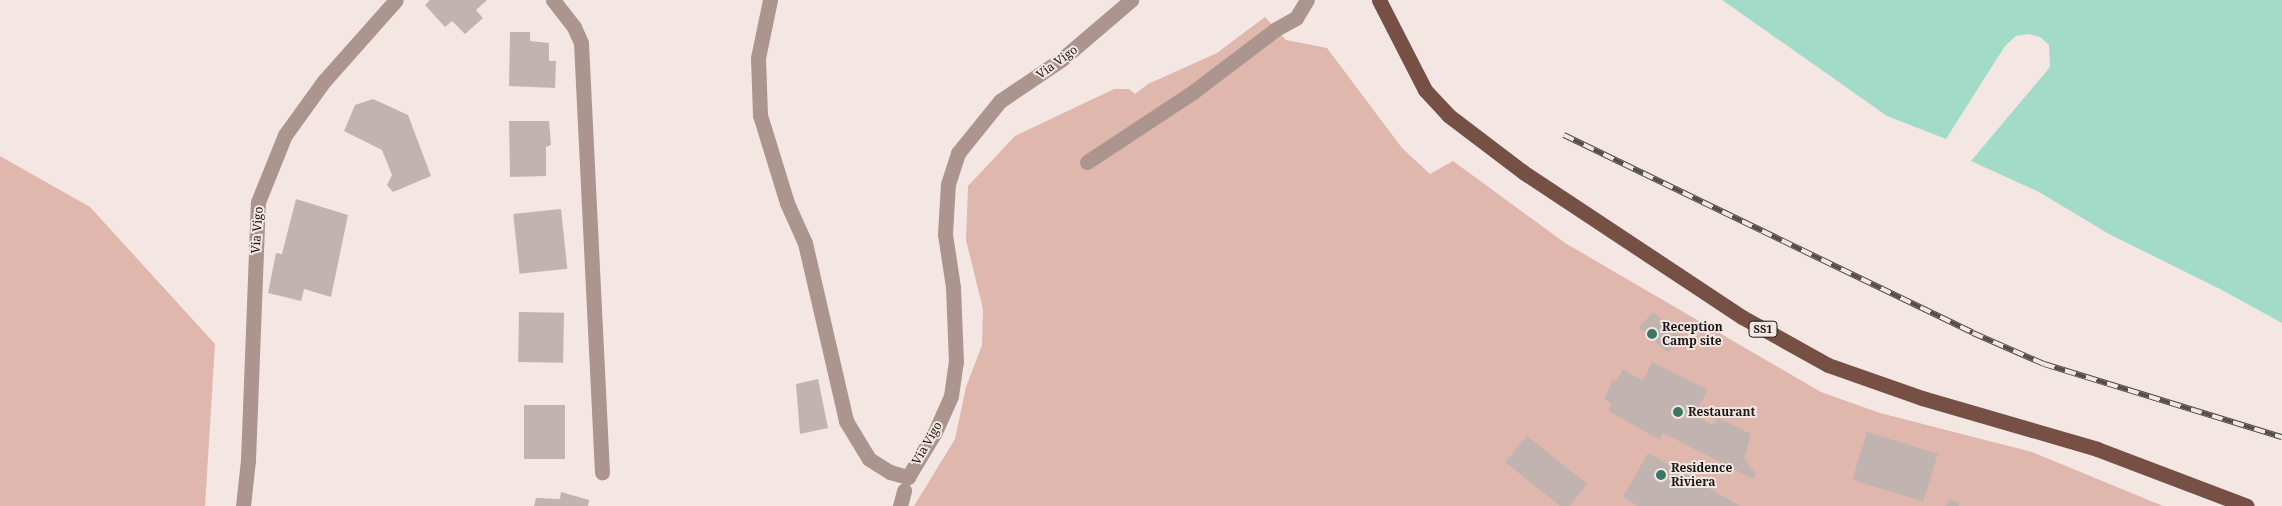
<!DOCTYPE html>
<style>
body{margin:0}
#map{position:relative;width:2282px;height:506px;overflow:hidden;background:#f4e7e3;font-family:"Noto Serif",serif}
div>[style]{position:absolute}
.green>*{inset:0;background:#dfb7ac}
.water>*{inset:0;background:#a2dcc9}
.building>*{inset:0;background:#c0b3b0;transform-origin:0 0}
.lane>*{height:15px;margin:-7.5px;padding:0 7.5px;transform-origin:7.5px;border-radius:7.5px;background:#ad958f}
.street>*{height:15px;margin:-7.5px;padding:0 7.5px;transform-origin:7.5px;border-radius:7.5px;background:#ad958f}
.primary>*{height:15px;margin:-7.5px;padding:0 7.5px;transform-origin:7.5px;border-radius:7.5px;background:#775045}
.rail>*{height:5.5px;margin-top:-2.75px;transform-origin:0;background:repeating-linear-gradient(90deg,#f4e7e3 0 11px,#544e4c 0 22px);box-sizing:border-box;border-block:1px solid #544e4c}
.dots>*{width:14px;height:14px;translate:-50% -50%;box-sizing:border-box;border:2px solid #f4e7e3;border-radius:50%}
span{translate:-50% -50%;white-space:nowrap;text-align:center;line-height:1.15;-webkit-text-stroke:4px #f4e7e3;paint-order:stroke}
.shield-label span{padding:1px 4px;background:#f4e7e3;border:1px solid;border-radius:4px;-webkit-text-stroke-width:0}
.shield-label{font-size:11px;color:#1a1615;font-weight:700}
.street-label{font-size:12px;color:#1a1615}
.poi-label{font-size:12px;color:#1a1615;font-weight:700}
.left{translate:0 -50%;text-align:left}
</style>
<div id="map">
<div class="green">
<i style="clip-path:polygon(1265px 17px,1286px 40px,1327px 48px,1402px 148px,1430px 174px,1453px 161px,1565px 243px,1821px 392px,1880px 413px,2032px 452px,2163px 506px,914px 506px,955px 439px,966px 387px,982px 345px,983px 309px,966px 240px,968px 186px,1015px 136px,1114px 89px,1129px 89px,1135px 94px,1148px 84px,1217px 53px)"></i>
<i style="clip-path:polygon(0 156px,90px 207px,215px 344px,205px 506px,0 506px)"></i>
</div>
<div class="water">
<i style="clip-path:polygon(1722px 0,2282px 0,2282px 323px,2220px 289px,2109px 234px,2039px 192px,1971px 161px,2050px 67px,2049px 45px,2040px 37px,2029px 34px,2016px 36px,2005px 46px,1946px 139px,1887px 116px)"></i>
</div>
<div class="building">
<i style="clip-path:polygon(430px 0,487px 0,476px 10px,483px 18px,465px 34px,452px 21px,445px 27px,425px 5px)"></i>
<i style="clip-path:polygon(510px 32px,530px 32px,530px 41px,549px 43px,549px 61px,556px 61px,555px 88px,509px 86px)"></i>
<i style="clip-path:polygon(373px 99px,408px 115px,431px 176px,393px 192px,387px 185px,392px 175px,382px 150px,344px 131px,355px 105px)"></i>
<i style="clip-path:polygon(509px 121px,549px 121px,551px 145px,546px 147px,546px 176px,510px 177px)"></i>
<i style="clip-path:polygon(296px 199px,348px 215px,331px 297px,304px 289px,301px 301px,268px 293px,276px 253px,282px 254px)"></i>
<i style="left:561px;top:209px;width:60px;height:48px;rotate:84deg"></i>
<i style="left:519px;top:312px;width:45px;height:50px;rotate:1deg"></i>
<i style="left:1653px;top:312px;width:38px;height:21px;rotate:41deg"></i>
<i style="clip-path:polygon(1652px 362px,1708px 390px,1694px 415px,1713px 425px,1718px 418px,1751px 434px,1744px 459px,1756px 474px,1753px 479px,1663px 433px,1660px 440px,1609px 411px,1611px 403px,1604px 399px,1613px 379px,1616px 381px,1623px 369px,1643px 381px)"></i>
<i style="clip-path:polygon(818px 379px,828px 428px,800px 434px,796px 384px)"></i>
<i style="left:524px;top:405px;width:41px;height:54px"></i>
<i style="left:1867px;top:432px;width:74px;height:50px;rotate:17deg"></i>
<i style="clip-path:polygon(1527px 436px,1587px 484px,1570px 506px,1560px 506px,1505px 462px)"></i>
<i style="clip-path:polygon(1648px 453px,1740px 506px,1638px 506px,1623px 497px)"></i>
<i style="clip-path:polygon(561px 492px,589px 500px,588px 506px,534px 506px,536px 498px,560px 499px)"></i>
<i style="clip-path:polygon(1949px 499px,1959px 502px,1959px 506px,1946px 506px)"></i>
</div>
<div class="lane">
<i style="left:553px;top:0;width:34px;rotate:52deg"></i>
<i style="left:574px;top:27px;width:17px;rotate:66deg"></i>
<i style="left:581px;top:43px;width:430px;rotate:87.2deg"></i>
<i style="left:1087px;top:162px;width:127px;rotate:-33.4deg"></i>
<i style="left:1193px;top:92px;width:104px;rotate:-37.2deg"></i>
<i style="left:1276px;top:29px;width:23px;rotate:-29deg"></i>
<i style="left:1296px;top:18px;width:21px;rotate:-59deg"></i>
<i style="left:900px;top:506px;width:16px;rotate:-75deg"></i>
</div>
<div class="street">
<i style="left:770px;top:0;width:59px;rotate:101.7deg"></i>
<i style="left:758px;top:58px;width:57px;rotate:88deg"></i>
<i style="left:760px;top:115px;width:92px;rotate:72.9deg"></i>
<i style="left:787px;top:203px;width:44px;rotate:65.8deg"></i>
<i style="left:805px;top:243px;width:183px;rotate:77deg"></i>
<i style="left:846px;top:421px;width:44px;rotate:58.8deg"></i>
<i style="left:869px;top:459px;width:25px;rotate:32deg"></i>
<i style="left:890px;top:472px;width:19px;rotate:16deg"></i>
<i style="left:908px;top:477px;width:52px;rotate:-59deg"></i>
<i style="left:935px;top:432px;width:39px;rotate:-66deg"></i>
<i style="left:951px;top:396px;width:34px;rotate:-82deg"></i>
<i style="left:956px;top:362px;width:75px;rotate:-92.3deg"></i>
<i style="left:953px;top:287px;width:54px;rotate:-98.6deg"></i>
<i style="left:945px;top:234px;width:50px;rotate:-86.6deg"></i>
<i style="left:948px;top:184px;width:33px;rotate:-72deg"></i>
<i style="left:958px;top:153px;width:67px;rotate:-51.1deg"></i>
<i style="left:1000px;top:101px;width:75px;rotate:-34.1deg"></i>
<i style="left:1062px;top:59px;width:91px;rotate:-40.5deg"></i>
<i style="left:243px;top:506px;width:46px;rotate:-83.8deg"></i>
<i style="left:248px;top:460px;width:258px;rotate:-87.8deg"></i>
<i style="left:258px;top:202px;width:72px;rotate:-68.1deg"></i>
<i style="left:285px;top:135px;width:67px;rotate:-54.2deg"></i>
<i style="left:324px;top:81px;width:108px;rotate:-48.4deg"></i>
</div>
<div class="primary">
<i style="left:1379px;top:0;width:101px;rotate:62.9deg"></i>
<i style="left:1425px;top:90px;width:34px;rotate:47deg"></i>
<i style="left:1448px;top:115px;width:94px;rotate:37.2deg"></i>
<i style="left:1523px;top:172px;width:263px;rotate:33.5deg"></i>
<i style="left:1742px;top:317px;width:98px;rotate:29.2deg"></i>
<i style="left:1828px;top:365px;width:100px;rotate:19.3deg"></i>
<i style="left:1922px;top:398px;width:182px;rotate:16.2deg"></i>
<i style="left:2097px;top:449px;width:160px;rotate:20.8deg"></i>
</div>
<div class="rail">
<i style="left:1564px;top:135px;width:454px;rotate:25.8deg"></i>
<i style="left:1973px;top:333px;width:77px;rotate:23.6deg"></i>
<i style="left:2044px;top:364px;width:249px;rotate:17.1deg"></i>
</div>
<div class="dots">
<i style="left:1652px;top:334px;background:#397866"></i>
<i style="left:1678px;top:412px;background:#397866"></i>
<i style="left:1661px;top:475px;background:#397866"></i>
</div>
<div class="shield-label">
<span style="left:1763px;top:329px">SS1</span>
</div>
<div class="street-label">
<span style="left:1057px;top:62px;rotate:-36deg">Via Vigo</span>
<span style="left:257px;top:230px;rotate:-86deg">Via Vigo</span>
<span style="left:927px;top:443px;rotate:-60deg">Via Vigo</span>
</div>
<div class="poi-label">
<span class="left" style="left:1662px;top:334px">Reception<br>Camp site</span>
<span class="left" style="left:1688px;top:412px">Restaurant</span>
<span class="left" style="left:1671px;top:475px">Residence<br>Riviera</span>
</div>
</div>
